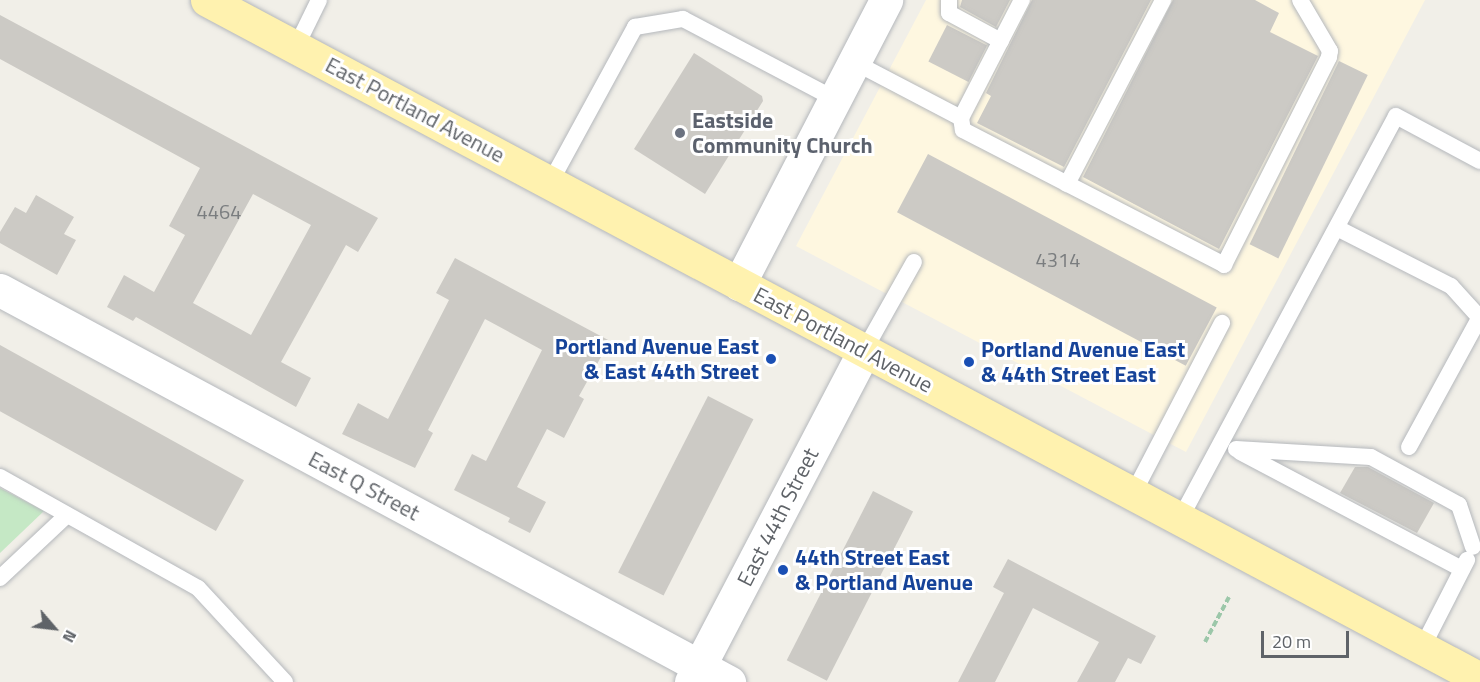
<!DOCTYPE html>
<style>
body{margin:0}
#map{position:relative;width:1480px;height:682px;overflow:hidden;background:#f1efe8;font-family:"Titillium Web",sans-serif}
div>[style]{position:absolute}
.commercial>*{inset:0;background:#fef7e0}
.green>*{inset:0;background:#c5e8c5}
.building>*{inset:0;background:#cccac5;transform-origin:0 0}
.path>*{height:4px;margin-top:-2px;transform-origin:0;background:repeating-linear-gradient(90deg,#9cc7a9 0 6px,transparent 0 9px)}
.roads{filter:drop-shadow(0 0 2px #b5b8bc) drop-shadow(0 0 2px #b5b8bc)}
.lane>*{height:16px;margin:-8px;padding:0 8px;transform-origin:8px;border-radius:8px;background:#fff}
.street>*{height:33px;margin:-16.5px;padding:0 16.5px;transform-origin:16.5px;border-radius:16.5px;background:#fff}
.secondary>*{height:33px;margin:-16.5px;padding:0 16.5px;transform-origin:16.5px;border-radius:16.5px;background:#fff}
.primary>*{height:33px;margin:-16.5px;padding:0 16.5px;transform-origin:16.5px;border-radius:16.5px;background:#fff2af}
.dots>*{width:16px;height:16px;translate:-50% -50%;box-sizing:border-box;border:3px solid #fff;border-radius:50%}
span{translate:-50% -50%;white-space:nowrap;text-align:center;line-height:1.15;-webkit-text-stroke:6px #fff;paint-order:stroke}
.number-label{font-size:20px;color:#7a7d7f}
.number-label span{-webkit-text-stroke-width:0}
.street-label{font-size:22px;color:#5f6368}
.worship-label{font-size:22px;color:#5b616d;font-weight:700}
.left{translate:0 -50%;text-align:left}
.transit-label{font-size:22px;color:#164399;font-weight:700}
.right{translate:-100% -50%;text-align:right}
.north{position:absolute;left:24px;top:598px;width:60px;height:60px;-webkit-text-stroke:4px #fff;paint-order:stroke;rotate:118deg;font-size:16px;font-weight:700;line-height:24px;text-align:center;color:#5f6368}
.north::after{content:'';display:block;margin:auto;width:21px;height:27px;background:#5f6368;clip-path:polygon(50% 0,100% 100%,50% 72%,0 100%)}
.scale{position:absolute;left:1261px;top:631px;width:88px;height:27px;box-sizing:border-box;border:3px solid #5f6368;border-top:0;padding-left:8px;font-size:18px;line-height:21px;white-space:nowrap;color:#5f6368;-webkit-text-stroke:4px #fff;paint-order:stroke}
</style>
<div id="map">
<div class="commercial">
<i style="clip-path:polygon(926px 0,1425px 0,1186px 452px,796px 246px)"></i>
</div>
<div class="green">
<i style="clip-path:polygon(0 488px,44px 511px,0 553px)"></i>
</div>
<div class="building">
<i style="clip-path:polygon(962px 0,1010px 0,996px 27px,960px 7px)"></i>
<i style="clip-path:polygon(1032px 0,1151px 0,1064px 167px,977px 123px,991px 96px,986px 93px)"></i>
<i style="clip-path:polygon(1173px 0,1255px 0,1279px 13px,1270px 32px,1318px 56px,1219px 249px,1083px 177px)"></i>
<i style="clip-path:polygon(evenodd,0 15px,378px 218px,358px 252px,346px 245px,281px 362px,311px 378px,296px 407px,136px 317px,133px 321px,107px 307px,124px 275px,154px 292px,185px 235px,169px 226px,200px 168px,0 59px,0 15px,253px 194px,311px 225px,251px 335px,193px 303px,253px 194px)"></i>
<i style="left:947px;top:25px;width:45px;height:41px;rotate:27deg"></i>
<i style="clip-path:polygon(694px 53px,762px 96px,763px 101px,705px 194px,634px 149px)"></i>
<i style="left:1339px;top:61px;width:32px;height:204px;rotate:26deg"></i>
<i style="left:928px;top:154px;width:327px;height:66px;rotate:28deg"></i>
<i style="clip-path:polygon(36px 195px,74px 217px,64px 234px,76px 240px,57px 275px,0 243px,0 232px,15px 207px,26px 213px)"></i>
<i style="clip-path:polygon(455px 258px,610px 341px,579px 396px,584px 399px,564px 438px,547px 429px,517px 487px,546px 502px,530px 533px,508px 522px,510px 518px,454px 490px,472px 454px,486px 461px,542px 350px,498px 326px,485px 319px,428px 430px,433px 433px,415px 468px,342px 434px,358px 403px,388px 419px,449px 300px,436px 293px)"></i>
<i style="left:0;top:345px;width:279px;height:58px;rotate:29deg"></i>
<i style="left:708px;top:396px;width:51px;height:198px;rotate:27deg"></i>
<i style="clip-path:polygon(1355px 467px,1368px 467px,1434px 503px,1417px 533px,1340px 493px)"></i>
<i style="left:873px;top:491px;width:45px;height:190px;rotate:27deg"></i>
<i style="clip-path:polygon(1008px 559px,1156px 636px,1141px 664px,1128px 658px,1115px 682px,1077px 682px,1099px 642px,1033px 608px,995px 682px,958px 682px,1004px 593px,993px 587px)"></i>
</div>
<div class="path">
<i style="left:1205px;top:642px;width:51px;rotate:-61.9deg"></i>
</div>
<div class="roads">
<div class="lane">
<i style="left:949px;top:0;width:13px;rotate:90deg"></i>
<i style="left:949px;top:13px;width:59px;rotate:28.3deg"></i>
<i style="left:296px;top:47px;width:52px;rotate:-63.9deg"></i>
<i style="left:854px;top:62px;width:121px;rotate:27.6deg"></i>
<i style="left:961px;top:118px;width:12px;rotate:81deg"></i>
<i style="left:963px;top:130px;width:294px;rotate:27.3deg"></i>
<i style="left:1224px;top:265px;width:233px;rotate:-63.2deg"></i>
<i style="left:1329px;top:57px;width:6px;rotate:-81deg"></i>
<i style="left:1330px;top:51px;width:59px;rotate:-120.5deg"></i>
<i style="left:961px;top:118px;width:133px;rotate:-62.7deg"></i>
<i style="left:550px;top:183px;width:178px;rotate:-61.4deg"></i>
<i style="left:635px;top:27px;width:49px;rotate:-9.5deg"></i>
<i style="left:683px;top:19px;width:172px;rotate:27.8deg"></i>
<i style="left:1067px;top:184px;width:208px;rotate:-62.4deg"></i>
<i style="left:1337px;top:228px;width:128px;rotate:27deg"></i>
<i style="left:1451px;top:286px;width:40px;rotate:48deg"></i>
<i style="left:864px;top:351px;width:102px;rotate:-60.7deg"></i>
<i style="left:1409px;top:447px;width:148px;rotate:-61.4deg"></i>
<i style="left:1236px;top:449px;width:135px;rotate:3.4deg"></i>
<i style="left:1371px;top:457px;width:100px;rotate:28.6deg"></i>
<i style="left:1459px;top:505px;width:44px;rotate:71.6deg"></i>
<i style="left:1240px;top:452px;width:251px;rotate:27.8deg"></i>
<i style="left:0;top:477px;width:227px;rotate:29.3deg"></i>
<i style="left:198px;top:588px;width:128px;rotate:47.2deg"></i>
<i style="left:1133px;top:494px;width:193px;rotate:-62.5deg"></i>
<i style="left:1180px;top:519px;width:457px;rotate:-61.8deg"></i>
<i style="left:1396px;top:116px;width:95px;rotate:28.2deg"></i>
<i style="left:0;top:578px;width:92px;rotate:-43.2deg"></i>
<i style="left:1422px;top:648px;width:99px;rotate:-62.9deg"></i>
</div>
<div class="street">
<i style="left:739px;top:284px;width:320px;rotate:-62.6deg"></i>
<i style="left:0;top:290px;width:828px;rotate:28.27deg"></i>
</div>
<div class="secondary">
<i style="left:691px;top:682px;width:373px;rotate:-62.4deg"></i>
</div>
<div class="primary">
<i style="left:207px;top:0;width:1443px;rotate:28.07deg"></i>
</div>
</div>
<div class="dots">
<i style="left:680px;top:133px;background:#6b7280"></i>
<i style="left:771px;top:359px;background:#1a4fb4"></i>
<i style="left:969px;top:362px;background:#1a4fb4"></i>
<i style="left:783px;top:570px;background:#1a4fb4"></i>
</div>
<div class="number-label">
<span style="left:219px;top:211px">4464</span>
<span style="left:1058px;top:259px">4314</span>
</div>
<div class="street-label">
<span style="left:415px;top:110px;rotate:28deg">East Portland Avenue</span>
<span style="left:843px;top:340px;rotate:28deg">East Portland Avenue</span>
<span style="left:364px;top:486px;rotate:28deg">East Q Street</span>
<span style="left:778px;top:517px;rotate:-63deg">East 44th Street</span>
</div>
<div class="worship-label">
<span class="left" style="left:692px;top:133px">Eastside<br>Community Church</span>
</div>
<div class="transit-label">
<span class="right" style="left:759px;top:359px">Portland Avenue East<br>&amp; East 44th Street</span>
<span class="left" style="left:981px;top:362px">Portland Avenue East<br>&amp; 44th Street East</span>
<span class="left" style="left:795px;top:570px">44th Street East<br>&amp; Portland Avenue</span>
</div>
<div class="north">N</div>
<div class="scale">20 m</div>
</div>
